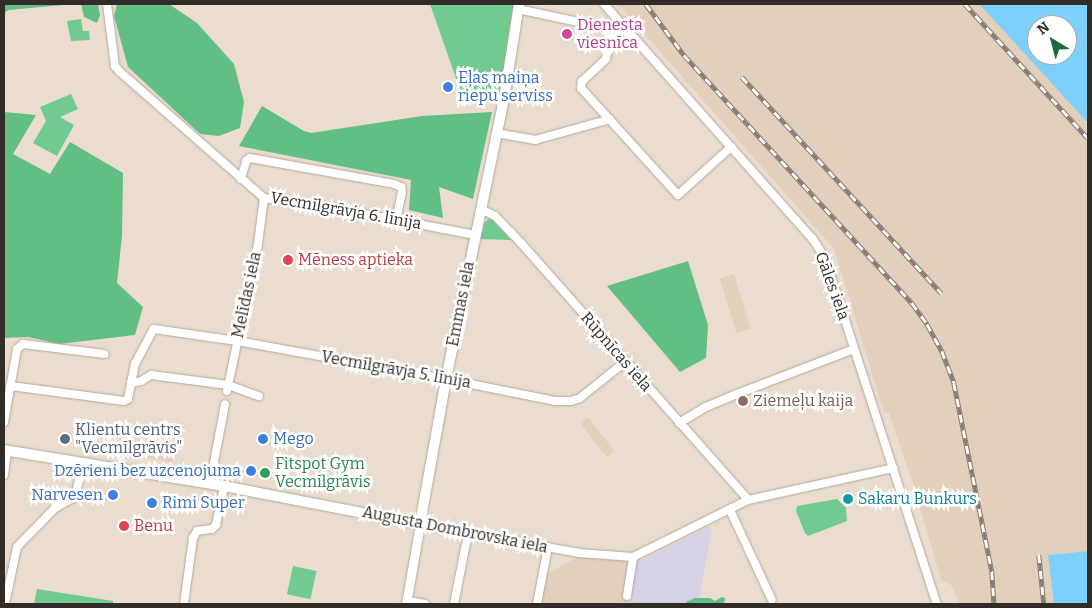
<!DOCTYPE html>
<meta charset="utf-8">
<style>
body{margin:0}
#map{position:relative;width:1092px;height:608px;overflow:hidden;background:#eadcce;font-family:Bitter,serif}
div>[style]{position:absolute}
.built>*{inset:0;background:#e3d0bc;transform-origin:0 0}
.education>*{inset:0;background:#d6d1e7}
.green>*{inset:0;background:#71ca90;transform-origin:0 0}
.forest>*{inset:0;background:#62bf84}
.water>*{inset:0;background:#7ed0fa}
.roads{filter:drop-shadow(0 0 1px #b4a79a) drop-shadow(0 0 1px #b4a79a)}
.minor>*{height:8px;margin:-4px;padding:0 4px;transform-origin:4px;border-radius:4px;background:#fff}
.tertiary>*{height:9px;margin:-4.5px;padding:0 4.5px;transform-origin:4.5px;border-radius:4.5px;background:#fff}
.secondary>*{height:10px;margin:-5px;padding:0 5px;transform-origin:5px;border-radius:5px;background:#fff}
.rail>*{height:4.5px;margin-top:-2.25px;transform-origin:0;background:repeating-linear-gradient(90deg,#fff 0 8px,#877d74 0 16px);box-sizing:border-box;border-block:1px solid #877d74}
.dots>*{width:14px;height:14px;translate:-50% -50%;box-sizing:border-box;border:2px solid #fff;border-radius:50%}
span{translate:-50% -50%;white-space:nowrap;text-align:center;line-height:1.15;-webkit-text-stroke:5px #fff;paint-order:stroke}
.hotel-label{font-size:16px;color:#b23c85}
.left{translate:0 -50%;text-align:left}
.shop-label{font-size:16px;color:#366cbe}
.right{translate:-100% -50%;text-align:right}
.street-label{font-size:16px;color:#322c27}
.health-label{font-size:16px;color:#be3a42}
.education-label{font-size:16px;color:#785e54}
.service-label{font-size:16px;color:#4e5e75}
.leisure-label{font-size:16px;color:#27864d}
.culture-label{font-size:16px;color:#0d838f}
.frame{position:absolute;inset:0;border:5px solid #322c27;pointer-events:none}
.north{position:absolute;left:1027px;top:15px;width:50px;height:50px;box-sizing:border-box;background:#fff;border:1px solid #adaba9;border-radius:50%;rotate:323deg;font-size:14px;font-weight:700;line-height:20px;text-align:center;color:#322c27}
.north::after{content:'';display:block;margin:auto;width:18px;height:22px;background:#196c3d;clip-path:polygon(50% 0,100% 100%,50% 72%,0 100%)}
</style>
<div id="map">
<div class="built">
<i style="clip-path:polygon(618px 4px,979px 4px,1088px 123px,1088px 551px,1048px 555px,1054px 604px,960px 604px,951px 585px,941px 580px,912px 481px,889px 413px,884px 413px,834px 249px)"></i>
<i style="left:734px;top:274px;width:57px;height:15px;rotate:73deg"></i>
<i style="left:588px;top:417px;width:43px;height:10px;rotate:52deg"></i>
<i style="clip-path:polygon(149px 437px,176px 441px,172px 463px,148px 458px)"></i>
<i style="clip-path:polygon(579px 556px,631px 561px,626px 604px,540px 604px,546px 575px)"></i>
</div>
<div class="education">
<i style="clip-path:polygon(706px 528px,712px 529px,698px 604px,628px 604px,633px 564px)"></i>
</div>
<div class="green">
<i style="clip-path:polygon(430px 4px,514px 4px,513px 24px,499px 93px,471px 100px,466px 98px,460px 90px)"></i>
<i style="clip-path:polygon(81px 19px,83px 31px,89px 31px,90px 40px,71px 41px,67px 21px)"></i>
<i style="clip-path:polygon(71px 94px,78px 109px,60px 117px,74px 125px,57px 156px,33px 143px,46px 121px,40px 107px)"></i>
<i style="clip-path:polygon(491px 217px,511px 240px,480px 239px,484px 223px)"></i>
<i style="clip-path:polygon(837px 499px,846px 508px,847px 521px,808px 536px,805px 533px,796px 511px,797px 506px)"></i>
<i style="left:293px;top:566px;width:24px;height:29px;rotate:12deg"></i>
<i style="clip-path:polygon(37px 589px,113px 601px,113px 604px,34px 604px)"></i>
</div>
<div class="forest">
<i style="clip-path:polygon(4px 4px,73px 4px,9px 10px,4px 13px)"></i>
<i style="clip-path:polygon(81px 4px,98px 4px,100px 15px,97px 23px,84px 17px)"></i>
<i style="clip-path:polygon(117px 4px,169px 4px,197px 23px,234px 64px,244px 102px,240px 128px,219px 136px,200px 134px,128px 67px,114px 16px)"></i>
<i style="clip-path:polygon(262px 106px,304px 131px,311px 133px,422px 116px,492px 112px,473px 199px,439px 187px,443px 218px,409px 210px,411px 180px,239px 146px)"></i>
<i style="clip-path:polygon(4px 112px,36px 115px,13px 154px,50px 174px,70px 142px,123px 173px,122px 236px,117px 283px,143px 307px,135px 335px,59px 344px,28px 337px,4px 338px)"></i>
<i style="clip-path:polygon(688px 261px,708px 325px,706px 358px,680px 372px,607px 286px)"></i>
<i style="clip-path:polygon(722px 597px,725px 598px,724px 604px,687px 604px,686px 602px,695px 598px,710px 598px,715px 601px)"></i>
</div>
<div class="water">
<i style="clip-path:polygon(evenodd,979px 4px,1088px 4px,1088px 123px,979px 4px,1037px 25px,1067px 25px,1067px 55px,1037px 55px,1037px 25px)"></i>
<i style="clip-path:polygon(1088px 551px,1088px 604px,1054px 604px,1048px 555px)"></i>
</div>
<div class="roads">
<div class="minor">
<i style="left:107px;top:4px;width:63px;rotate:82.6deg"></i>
<i style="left:115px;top:66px;width:8px;rotate:50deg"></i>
<i style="left:120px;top:72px;width:191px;rotate:41.2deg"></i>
<i style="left:264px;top:198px;width:71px;rotate:8.1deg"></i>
<i style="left:334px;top:208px;width:144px;rotate:10.8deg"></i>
<i style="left:604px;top:4px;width:314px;rotate:48.4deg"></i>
<i style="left:813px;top:239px;width:22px;rotate:58deg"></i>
<i style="left:825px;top:258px;width:364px;rotate:72.1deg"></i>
<i style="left:518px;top:9px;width:90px;rotate:12.2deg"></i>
<i style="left:606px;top:28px;width:15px;rotate:79deg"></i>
<i style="left:625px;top:28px;width:22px;rotate:137deg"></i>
<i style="left:609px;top:43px;width:16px;rotate:101deg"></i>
<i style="left:606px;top:59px;width:33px;rotate:137deg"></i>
<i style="left:582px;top:81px;width:7px;rotate:98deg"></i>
<i style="left:581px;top:88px;width:144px;rotate:47.8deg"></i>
<i style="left:678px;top:195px;width:72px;rotate:-42.2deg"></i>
<i style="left:496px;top:133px;width:40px;rotate:10deg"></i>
<i style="left:535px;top:140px;width:78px;rotate:-15.6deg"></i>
<i style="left:241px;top:179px;width:19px;rotate:-74deg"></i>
<i style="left:246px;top:161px;width:5px;rotate:-37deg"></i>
<i style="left:250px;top:158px;width:146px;rotate:10.2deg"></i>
<i style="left:394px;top:184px;width:8px;rotate:23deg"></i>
<i style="left:401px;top:187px;width:5px;rotate:79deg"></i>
<i style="left:402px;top:192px;width:29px;rotate:102deg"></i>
<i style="left:481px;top:209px;width:16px;rotate:27deg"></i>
<i style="left:495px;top:216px;width:37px;rotate:46deg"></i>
<i style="left:521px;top:243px;width:343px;rotate:48.5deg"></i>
<i style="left:131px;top:383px;width:10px;rotate:-11deg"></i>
<i style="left:141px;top:381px;width:12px;rotate:-31deg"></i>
<i style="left:151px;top:375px;width:78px;rotate:7.4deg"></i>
<i style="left:228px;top:385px;width:33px;rotate:20deg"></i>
<i style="left:11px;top:386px;width:114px;rotate:7.6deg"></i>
<i style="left:124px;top:401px;width:4px;rotate:-27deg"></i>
<i style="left:128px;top:399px;width:36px;rotate:-79deg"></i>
<i style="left:135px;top:364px;width:40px;rotate:-62deg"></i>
<i style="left:154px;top:329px;width:84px;rotate:8.2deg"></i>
<i style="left:237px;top:341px;width:212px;rotate:10.3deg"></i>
<i style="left:446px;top:379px;width:111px;rotate:11.4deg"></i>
<i style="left:555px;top:401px;width:16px"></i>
<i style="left:571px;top:401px;width:9px;rotate:-18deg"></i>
<i style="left:580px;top:398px;width:58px;rotate:-38.7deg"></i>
<i style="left:227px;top:391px;width:150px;rotate:-78.1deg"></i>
<i style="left:258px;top:244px;width:46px;rotate:-82.6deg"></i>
<i style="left:4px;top:422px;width:74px;rotate:-79.9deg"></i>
<i style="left:17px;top:349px;width:8px;rotate:-40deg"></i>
<i style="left:23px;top:344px;width:82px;rotate:7deg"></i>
<i style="left:679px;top:423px;width:31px;rotate:-31deg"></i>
<i style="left:706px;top:407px;width:25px;rotate:-23deg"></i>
<i style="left:729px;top:397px;width:134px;rotate:-21deg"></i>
<i style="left:4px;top:475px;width:25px;rotate:-83deg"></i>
<i style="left:210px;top:483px;width:80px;rotate:-79.2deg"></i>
<i style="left:730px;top:510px;width:99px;rotate:65deg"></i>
<i style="left:420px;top:524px;width:162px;rotate:10.3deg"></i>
<i style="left:579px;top:553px;width:54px;rotate:4.2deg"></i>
<i style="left:633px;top:557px;width:128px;rotate:-26.4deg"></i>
<i style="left:748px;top:500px;width:149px;rotate:-12.4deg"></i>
<i style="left:627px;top:596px;width:39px;rotate:-81deg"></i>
<i style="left:407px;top:601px;width:18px;rotate:9deg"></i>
<i style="left:5px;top:604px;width:58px;rotate:-78.1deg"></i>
<i style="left:17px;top:547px;width:54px;rotate:-45.7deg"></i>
<i style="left:55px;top:508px;width:23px;rotate:-29deg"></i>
<i style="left:75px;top:497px;width:36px;rotate:-77deg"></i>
<i style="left:184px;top:604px;width:67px;rotate:-82.2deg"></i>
<i style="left:193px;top:538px;width:8px;rotate:-60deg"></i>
<i style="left:197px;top:531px;width:15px;rotate:-8deg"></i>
<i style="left:212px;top:529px;width:6px;rotate:-45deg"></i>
<i style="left:216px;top:525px;width:40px;rotate:-78deg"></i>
<i style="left:454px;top:604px;width:72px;rotate:-78.8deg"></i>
<i style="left:537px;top:604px;width:58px;rotate:-79.1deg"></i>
</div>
<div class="tertiary">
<i style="left:406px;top:604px;width:81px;rotate:-80.1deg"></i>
</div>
<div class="secondary">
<i style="left:4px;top:450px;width:223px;rotate:9.3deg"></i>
<i style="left:224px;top:486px;width:200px;rotate:11deg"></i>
<i style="left:420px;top:524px;width:147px;rotate:-79.8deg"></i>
<i style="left:446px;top:379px;width:286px;rotate:-78.3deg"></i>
<i style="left:504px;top:99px;width:96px;rotate:-81deg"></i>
</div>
</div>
<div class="rail">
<i style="left:646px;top:4px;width:64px;rotate:53.3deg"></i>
<i style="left:684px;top:55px;width:337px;rotate:47.4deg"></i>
<i style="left:912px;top:303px;width:26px;rotate:54deg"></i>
<i style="left:927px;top:324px;width:31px;rotate:61deg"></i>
<i style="left:942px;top:351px;width:34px;rotate:69deg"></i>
<i style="left:954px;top:383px;width:193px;rotate:78.6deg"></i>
<i style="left:992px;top:572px;width:32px;rotate:86deg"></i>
<i style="left:965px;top:4px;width:182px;rotate:47.5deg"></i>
<i style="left:742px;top:77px;width:294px;rotate:47.3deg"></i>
<i style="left:1039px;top:555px;width:49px;rotate:84.2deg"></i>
</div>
<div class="dots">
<i style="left:567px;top:34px;background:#d1479c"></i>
<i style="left:448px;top:87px;background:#3f7fe0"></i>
<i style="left:288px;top:260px;background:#e0444e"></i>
<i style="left:743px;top:401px;background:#8d6e63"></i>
<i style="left:65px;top:439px;background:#5c6f8a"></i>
<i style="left:263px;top:439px;background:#3f7fe0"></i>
<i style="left:251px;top:471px;background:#3f7fe0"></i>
<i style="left:265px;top:473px;background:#2e9e5b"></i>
<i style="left:113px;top:495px;background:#3f7fe0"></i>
<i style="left:848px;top:499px;background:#0f9aa8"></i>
<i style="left:152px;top:503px;background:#3f7fe0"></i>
<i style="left:124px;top:526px;background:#e0444e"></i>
</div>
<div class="hotel-label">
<span class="left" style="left:577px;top:34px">Dienesta<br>viesnīca</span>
</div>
<div class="shop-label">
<span class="left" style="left:458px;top:87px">Eļas maiņa<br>riepu serviss</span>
<span class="left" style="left:273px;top:439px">Mego</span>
<span class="right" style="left:241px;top:471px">Dzērieni bez uzcenojuma</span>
<span class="right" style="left:103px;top:495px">Narvesen</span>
<span class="left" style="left:162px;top:503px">Rimi Super</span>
</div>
<div class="street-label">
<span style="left:346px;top:211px;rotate:10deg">Vecmīlgrāvja 6. līnija</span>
<span style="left:832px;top:286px;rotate:70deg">Gāles iela</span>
<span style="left:247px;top:295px;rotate:-78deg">Melīdas iela</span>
<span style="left:461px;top:304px;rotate:-79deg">Emmas iela</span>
<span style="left:616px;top:352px;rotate:49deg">Rūpnīcas iela</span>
<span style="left:396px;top:370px;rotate:10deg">Vecmīlgrāvja 5. līnija</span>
<span style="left:455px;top:530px;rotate:11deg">Augusta Dombrovska iela</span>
</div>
<div class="health-label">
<span class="left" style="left:298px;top:260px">Mēness aptieka</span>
<span class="left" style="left:134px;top:526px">Benu</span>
</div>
<div class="education-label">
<span class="left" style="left:753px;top:401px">Ziemeļu kaija</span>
</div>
<div class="service-label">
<span class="left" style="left:75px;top:439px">Klientu centrs<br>"Vecmīlgrāvis"</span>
</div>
<div class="leisure-label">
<span class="left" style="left:275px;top:473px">Fitspot Gym<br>Vecmīlgrāvis</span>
</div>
<div class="culture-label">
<span class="left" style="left:858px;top:499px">Sakaru Bunkurs</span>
</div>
<div class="frame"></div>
<div class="north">N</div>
</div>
